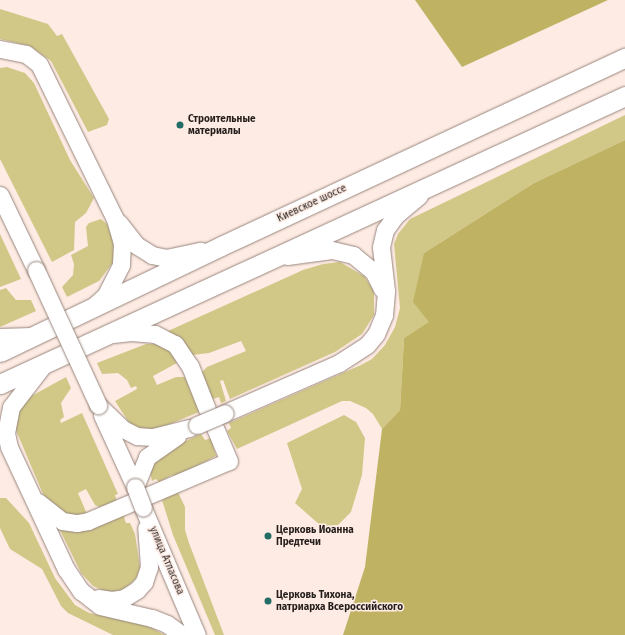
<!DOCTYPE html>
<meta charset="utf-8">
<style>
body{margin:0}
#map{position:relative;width:625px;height:635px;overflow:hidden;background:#fdebe4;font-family:"Fira Sans",sans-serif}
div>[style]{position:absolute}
.green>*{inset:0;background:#d1c888}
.forest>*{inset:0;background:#bfb363}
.roads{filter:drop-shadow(0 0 1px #98857c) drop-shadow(0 0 1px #98857c)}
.major>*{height:17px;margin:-8.5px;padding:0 8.5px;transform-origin:8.5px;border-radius:8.5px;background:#fff}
.highway>*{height:19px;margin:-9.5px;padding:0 9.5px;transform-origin:9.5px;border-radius:9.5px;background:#fff}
.bridges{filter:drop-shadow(0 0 1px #98857c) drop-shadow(0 0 1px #98857c)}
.major-bridge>*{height:17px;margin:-8.5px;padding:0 8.5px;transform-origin:8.5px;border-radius:8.5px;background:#fff}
.dots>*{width:11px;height:11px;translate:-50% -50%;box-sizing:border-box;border:2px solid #fdebe4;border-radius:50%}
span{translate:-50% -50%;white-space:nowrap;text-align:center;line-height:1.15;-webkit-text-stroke:3px #fdebe4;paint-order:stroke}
.poi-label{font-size:10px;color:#241d1a;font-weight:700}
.left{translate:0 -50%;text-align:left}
.street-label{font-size:10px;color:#241d1a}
</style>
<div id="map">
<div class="green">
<i style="clip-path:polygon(0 9px,48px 24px,57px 36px,62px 34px,109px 119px,107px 125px,88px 132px,51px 61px,30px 46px,0 39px)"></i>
<i style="clip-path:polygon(7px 67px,25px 73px,34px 83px,70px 160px,94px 198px,86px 213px,75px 222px,74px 250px,52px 262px,0 159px,0 68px)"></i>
<i style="clip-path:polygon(625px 115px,625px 140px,534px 183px,424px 253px,430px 322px,404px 338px,400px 410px,382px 429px,373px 414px,366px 408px,350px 401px,342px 401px,237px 449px,227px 431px,231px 428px,229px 423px,361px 365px,372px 359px,385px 345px,395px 327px,400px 308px,394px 244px,398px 234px,410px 219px)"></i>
<i style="clip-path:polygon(101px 219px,107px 224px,113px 241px,114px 261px,99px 281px,67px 297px,62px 287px,73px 275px,74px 264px,71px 255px,88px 246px,86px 227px,89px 223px)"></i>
<i style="clip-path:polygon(0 234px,21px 279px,0 287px)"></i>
<i style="clip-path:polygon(340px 262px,364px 276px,374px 291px,374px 315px,362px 334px,335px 352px,230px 399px,223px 380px,220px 381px,226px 401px,221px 403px,219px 397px,213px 399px,205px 386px,202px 372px,207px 367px,246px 351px,241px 341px,209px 353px,192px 355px,168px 331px,303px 270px,323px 264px)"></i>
<i style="clip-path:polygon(6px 288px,16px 300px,31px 300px,36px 311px,0 327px,0 290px)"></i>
<i style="clip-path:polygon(146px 344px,156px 344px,169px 349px,177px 363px,153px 376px,157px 385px,176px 377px,185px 377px,199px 412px,158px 429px,145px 430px,130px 424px,115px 401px,137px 389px,136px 386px,131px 388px,127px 380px,118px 373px,102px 374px,97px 363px)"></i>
<i style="clip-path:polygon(66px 377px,71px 388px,61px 403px,64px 417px,60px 420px,61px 423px,82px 413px,118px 494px,115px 495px,117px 502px,99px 507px,95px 505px,86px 489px,78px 493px,87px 514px,83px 516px,63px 514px,46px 501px,15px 428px,16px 415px,26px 399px)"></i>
<i style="clip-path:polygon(344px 415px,356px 422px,365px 438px,362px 475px,351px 512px,338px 525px,321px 526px,295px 503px,302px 489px,287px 443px)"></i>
<i style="clip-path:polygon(201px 434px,205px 440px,211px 438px,216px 456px,177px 476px,172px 475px,159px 482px,156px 479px,152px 481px,150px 471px,155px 461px,173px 447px)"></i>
<i style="clip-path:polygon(178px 492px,185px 507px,185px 530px,189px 543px,224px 635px,215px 635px,173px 535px,162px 500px)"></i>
<i style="clip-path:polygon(0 498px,6px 498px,29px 523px,55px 578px,75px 605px,89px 613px,146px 625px,165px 635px,113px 635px,68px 613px,61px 606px,42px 569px,10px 549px,0 528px)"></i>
<i style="clip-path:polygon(126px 513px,124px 517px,126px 523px,130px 523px,135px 534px,140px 568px,136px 578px,125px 589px,114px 592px,104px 591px,93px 586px,81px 573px,59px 528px)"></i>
</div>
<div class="forest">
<i style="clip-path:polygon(415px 0,608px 0,462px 67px)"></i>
<i style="clip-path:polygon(625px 140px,625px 635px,343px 635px,365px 567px,382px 429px,400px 410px,404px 338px,429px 322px,413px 302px,424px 253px,534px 183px)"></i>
</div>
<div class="roads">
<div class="major">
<i style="left:0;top:49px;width:26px;rotate:11deg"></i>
<i style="left:26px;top:54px;width:16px;rotate:38deg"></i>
<i style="left:39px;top:64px;width:173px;rotate:63.9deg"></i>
<i style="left:115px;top:219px;width:26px;rotate:74deg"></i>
<i style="left:122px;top:244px;width:21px;rotate:93deg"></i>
<i style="left:121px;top:265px;width:34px;rotate:117deg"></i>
<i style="left:106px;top:295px;width:15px;rotate:138deg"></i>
<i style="left:0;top:195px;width:83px;rotate:64.4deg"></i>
<i style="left:119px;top:223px;width:28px;rotate:52deg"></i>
<i style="left:136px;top:245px;width:19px;rotate:32deg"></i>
<i style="left:152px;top:255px;width:14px;rotate:12deg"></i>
<i style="left:166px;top:258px;width:35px;rotate:-12deg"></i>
<i style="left:287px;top:256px;width:45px;rotate:-7.6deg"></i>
<i style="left:332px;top:250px;width:22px;rotate:13deg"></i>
<i style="left:353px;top:255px;width:26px;rotate:39deg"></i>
<i style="left:373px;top:271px;width:20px;rotate:63deg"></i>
<i style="left:113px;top:334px;width:18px;rotate:-6deg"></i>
<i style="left:131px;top:332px;width:24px;rotate:5deg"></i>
<i style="left:155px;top:334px;width:22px;rotate:27deg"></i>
<i style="left:175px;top:344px;width:27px;rotate:56deg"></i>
<i style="left:190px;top:366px;width:46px;rotate:68.4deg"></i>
<i style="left:0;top:337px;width:32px;rotate:-2deg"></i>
<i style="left:44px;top:364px;width:54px;rotate:127.5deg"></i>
<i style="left:11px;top:407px;width:26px;rotate:101deg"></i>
<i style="left:6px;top:433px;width:14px;rotate:78deg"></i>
<i style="left:9px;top:447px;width:135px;rotate:65deg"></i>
<i style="left:66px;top:569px;width:27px;rotate:56deg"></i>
<i style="left:81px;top:591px;width:24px;rotate:38deg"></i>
<i style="left:100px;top:606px;width:53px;rotate:13deg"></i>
<i style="left:152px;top:618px;width:16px;rotate:22deg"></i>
<i style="left:167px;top:624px;width:19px;rotate:36deg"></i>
<i style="left:98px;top:405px;width:35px;rotate:44deg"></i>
<i style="left:123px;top:429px;width:16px;rotate:27deg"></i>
<i style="left:137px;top:436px;width:16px;rotate:4deg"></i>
<i style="left:153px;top:437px;width:38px;rotate:-14deg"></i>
<i style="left:225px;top:413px;width:124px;rotate:-23.7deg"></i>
<i style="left:339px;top:363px;width:33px;rotate:-33deg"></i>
<i style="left:367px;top:345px;width:14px;rotate:-51deg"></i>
<i style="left:376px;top:334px;width:21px;rotate:-67deg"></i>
<i style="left:384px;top:315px;width:24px;rotate:-85deg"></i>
<i style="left:386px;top:291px;width:44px;rotate:-96.5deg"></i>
<i style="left:381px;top:247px;width:17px;rotate:-77deg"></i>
<i style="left:385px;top:230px;width:19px;rotate:-54deg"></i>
<i style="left:396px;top:215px;width:30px;rotate:-40deg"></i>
<i style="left:102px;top:415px;width:79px;rotate:65.4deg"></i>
<i style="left:135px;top:487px;width:32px;rotate:-68deg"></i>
<i style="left:147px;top:457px;width:37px;rotate:-35deg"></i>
<i style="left:38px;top:502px;width:31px;rotate:38deg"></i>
<i style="left:62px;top:521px;width:15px;rotate:8deg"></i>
<i style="left:77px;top:523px;width:11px;rotate:-10deg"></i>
<i style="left:88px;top:521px;width:153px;rotate:-23.1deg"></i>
<i style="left:229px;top:461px;width:36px;rotate:-113deg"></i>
<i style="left:143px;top:508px;width:138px;rotate:67deg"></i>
<i style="left:98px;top:598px;width:14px;rotate:8deg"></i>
<i style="left:112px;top:600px;width:12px;rotate:-9deg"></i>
<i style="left:124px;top:598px;width:15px;rotate:-32deg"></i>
<i style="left:137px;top:590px;width:11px;rotate:-49deg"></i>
<i style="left:144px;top:582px;width:16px;rotate:-72deg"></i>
<i style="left:149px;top:567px;width:39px;rotate:-94deg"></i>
</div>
<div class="highway">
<i style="left:0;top:352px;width:245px;rotate:-25.6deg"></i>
<i style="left:221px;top:246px;width:446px;rotate:-25deg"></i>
<i style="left:0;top:384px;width:688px;rotate:-24.74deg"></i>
</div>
</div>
<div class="bridges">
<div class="major-bridge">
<i style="left:36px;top:270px;width:149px;rotate:65.3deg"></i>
<i style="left:197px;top:425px;width:30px;rotate:-23deg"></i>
<i style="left:135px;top:487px;width:22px;rotate:69deg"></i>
</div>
</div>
<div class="dots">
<i style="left:180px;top:125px;background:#246d66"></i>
<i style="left:268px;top:536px;background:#246d66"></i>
<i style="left:268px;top:601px;background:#246d66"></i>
</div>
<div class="poi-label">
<span class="left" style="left:188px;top:125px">Строительные<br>материалы</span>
<span class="left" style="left:276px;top:536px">Церковь Иоанна<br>Предтечи</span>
<span class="left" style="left:276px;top:601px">Церковь Тихона,<br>патриарха Всероссийского</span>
</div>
<div class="street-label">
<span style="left:312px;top:204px;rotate:-25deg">Киевское шоссе</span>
<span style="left:166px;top:561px;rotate:67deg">улица Атласова</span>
</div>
</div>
